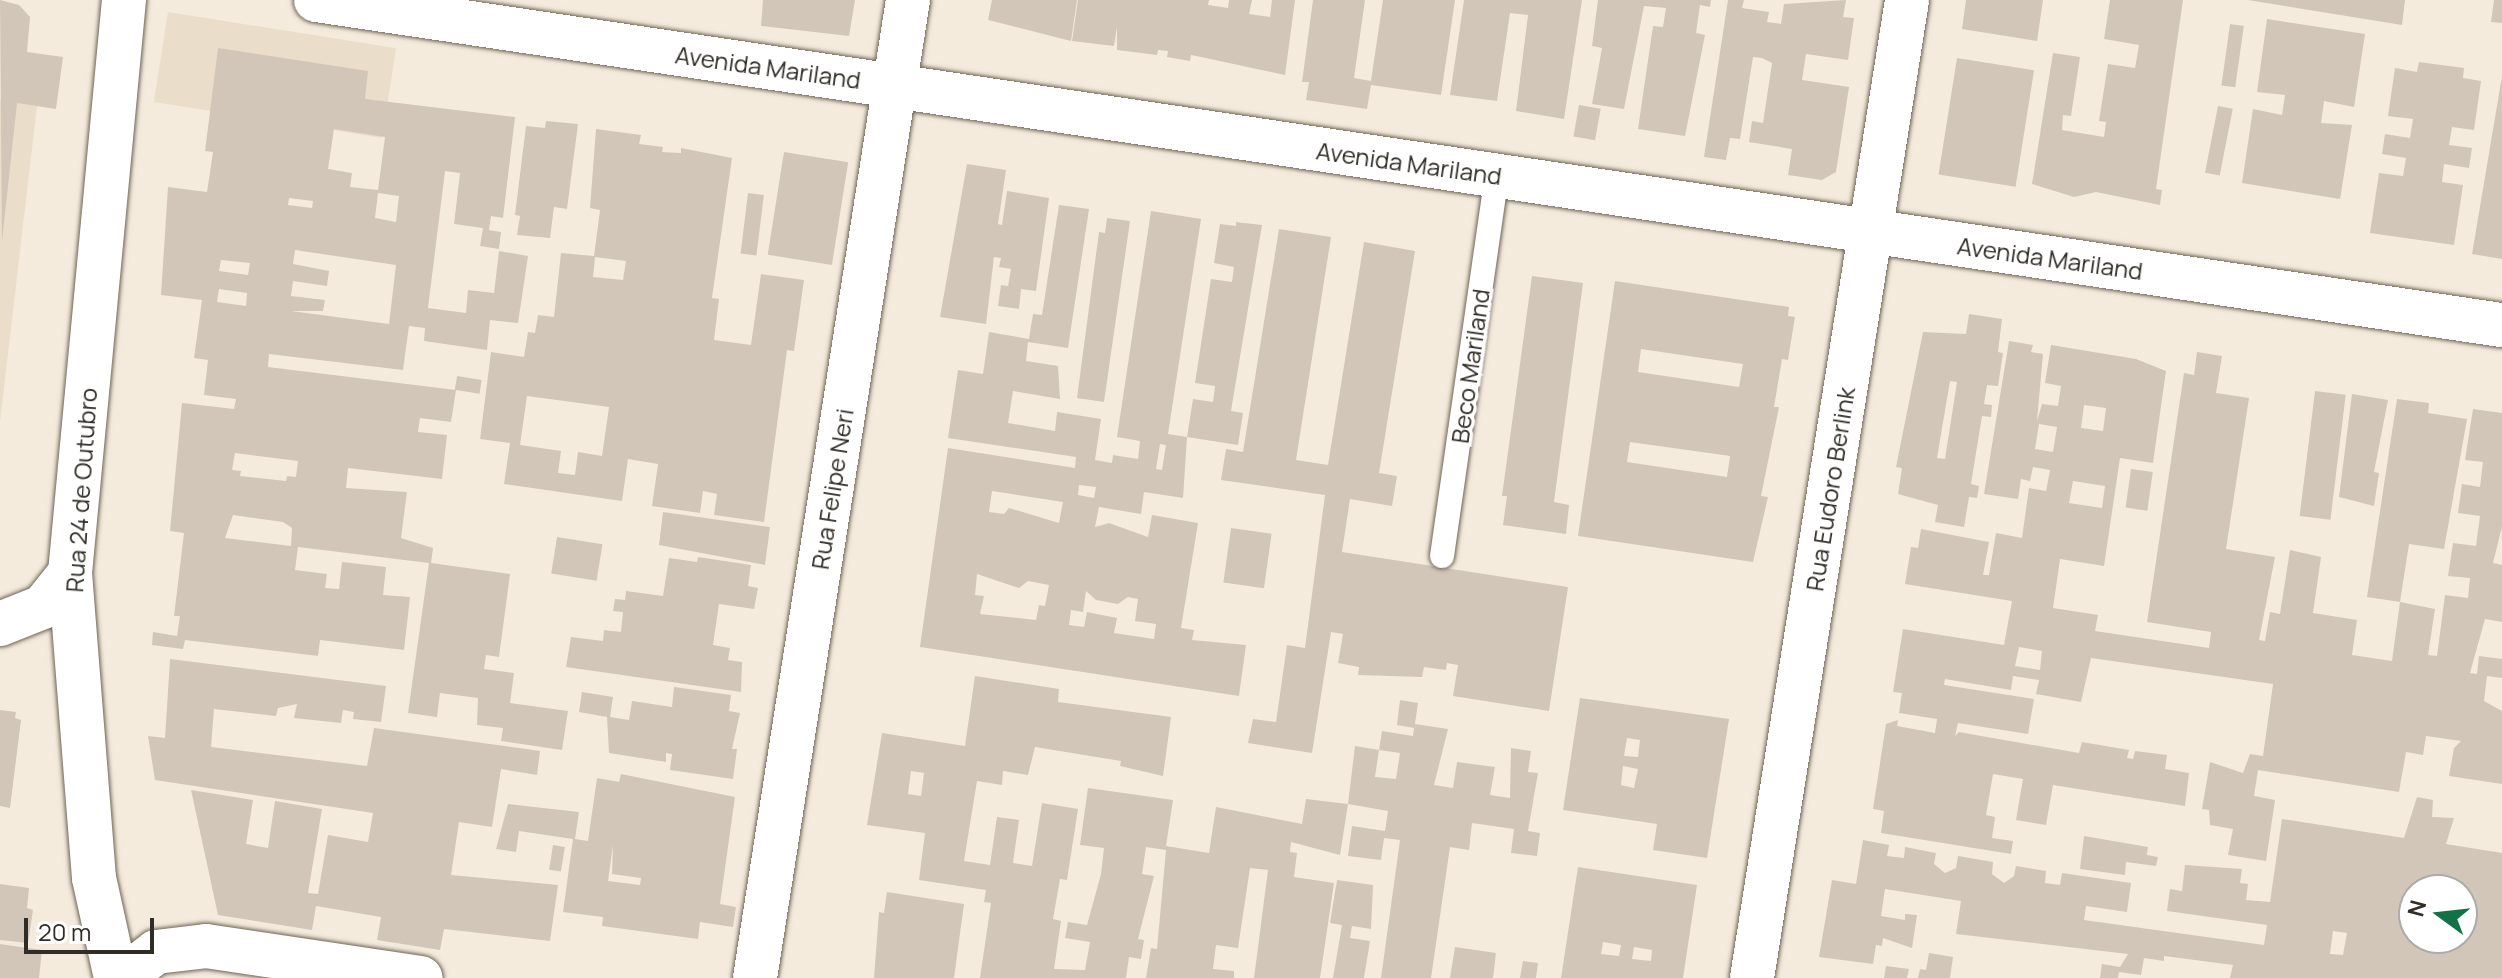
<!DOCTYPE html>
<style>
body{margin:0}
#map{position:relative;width:2502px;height:978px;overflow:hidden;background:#f5ebdc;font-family:Manrope,sans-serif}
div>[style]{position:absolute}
.commercial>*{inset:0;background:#eaddca;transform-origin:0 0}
.building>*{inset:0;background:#d2c6b8;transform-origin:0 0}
.roads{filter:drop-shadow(0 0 2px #6d6457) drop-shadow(0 0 2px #6d6457)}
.lane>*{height:24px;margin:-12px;padding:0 12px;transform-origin:12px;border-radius:12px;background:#fff}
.street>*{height:44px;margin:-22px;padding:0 22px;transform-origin:22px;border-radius:22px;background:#fff}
.secondary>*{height:44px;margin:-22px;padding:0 22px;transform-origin:22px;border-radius:22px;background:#fff}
span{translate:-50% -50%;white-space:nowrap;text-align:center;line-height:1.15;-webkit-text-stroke:7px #fff;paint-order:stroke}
.street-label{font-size:24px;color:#302c26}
.north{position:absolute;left:2398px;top:874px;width:80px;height:80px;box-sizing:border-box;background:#fff;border:2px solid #acaba8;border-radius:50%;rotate:285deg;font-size:22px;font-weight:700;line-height:32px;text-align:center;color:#302c26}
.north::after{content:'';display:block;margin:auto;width:28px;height:36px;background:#137147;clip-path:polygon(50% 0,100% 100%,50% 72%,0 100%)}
.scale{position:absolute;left:24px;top:918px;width:130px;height:36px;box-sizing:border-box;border:4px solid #302c26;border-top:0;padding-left:10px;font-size:24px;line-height:28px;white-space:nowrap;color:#302c26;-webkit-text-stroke:6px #fff;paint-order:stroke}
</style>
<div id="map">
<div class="commercial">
<i style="left:168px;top:12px;width:231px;height:91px;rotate:9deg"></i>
<i style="clip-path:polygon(0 100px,37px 106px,0 422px)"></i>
</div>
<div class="building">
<i style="clip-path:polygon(0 0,19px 5px,30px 17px,27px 52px,63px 57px,56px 109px,17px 103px,2px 241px)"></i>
<i style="clip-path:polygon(763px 0,855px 0,849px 36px,761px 26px)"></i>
<i style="clip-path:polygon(992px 0,1077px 0,1071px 41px,988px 20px)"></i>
<i style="clip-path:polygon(1078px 0,1209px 0,1208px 5px,1228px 8px,1229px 0,1252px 0,1249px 14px,1270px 17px,1272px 0,1295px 0,1285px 75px,1201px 57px,1191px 55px,1190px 61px,1167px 57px,1168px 51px,1158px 50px,1157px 55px,1117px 50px,1117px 27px,1114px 46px,1072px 41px)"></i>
<i style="clip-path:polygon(1313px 0,1365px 0,1354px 78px,1371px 81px,1383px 0,1455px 0,1441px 95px,1371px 85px,1367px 109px,1306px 100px,1309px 82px,1302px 82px)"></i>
<i style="clip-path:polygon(1464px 0,1582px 0,1564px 119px,1516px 111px,1528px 15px,1510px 13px,1497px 101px,1450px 95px)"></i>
<i style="clip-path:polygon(1598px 0,1711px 0,1710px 7px,1700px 5px,1696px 33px,1705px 35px,1685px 136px,1638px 129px,1653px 26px,1663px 27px,1666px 8px,1644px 6px,1624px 109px,1592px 104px,1602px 48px,1592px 46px)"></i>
<i style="clip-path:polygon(1728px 0,1744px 0,1742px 8px,1769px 12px,1767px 22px,1781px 24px,1784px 4px,1846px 0,1843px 17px,1854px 18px,1848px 60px,1806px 54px,1802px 80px,1849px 87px,1836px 172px,1822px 180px,1788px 175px,1792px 149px,1749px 142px,1752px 121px,1763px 123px,1772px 63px,1762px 58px,1753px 57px,1740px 139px,1730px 138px,1726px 160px,1704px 157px)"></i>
<i style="clip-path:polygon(1966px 0,2043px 0,2037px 41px,1962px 29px)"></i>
<i style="clip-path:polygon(2110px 0,2183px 0,2156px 189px,2162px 190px,2160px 205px,2096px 192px,2074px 197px,2032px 184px,2053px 53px,2080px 57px,2071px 116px,2063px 115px,2062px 130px,2104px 137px,2106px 122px,2099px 121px,2108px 64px,2135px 68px,2139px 45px,2104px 39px)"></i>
<i style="clip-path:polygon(2248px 0,2405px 0,2402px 25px)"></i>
<i style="clip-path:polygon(2494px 0,2502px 0,2502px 23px,2491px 22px)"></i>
<i style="clip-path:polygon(2267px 19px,2365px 34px,2354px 107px,2324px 101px,2321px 123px,2352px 125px,2340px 199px,2242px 183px,2253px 109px,2282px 115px,2285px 95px,2257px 92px)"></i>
<i style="left:2230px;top:24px;width:14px;height:62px;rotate:8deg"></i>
<i style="clip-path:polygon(evenodd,218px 48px,368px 71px,365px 99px,515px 117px,503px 218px,491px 216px,489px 230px,501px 232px,499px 249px,480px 246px,483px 228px,454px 224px,460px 173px,445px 171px,428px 308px,466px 313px,468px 290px,494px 293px,499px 251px,528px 256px,518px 323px,490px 320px,487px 350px,424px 341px,425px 328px,409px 326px,403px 370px,269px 354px,268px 367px,456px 390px,451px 422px,420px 418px,418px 432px,447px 435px,442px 479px,348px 468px,346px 488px,407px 492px,401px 538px,433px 548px,431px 563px,510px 574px,499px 657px,486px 655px,484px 669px,514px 673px,510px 703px,568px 711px,562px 750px,501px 741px,503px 728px,477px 725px,478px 698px,440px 693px,437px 717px,408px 713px,429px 563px,298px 547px,295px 570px,327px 574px,325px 588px,339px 589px,342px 562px,386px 567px,383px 595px,410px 597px,404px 650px,320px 640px,318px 656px,185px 640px,183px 649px,152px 645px,153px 632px,177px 636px,180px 616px,174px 616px,184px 533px,170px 531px,182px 403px,234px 409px,236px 399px,204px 395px,208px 360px,194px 358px,202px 300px,161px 295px,168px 187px,207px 192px,213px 152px,205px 151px,218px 48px,334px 129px,385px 137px,378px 190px,350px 187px,352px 173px,328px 169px,334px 129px,218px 48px,378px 193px,399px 196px,396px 222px,375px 218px,378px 193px,218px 48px,289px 198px,313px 201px,312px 208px,288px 205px,289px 198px,218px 48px,295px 250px,396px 265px,389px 324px,291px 311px,323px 311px,325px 300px,291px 296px,293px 281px,327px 286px,329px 271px,293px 264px,295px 250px,218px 48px,221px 260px,250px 263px,248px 275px,219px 271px,221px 260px,218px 48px,219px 289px,247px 293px,246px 306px,217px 302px,219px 289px,218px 48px,235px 453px,298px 461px,296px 477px,287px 476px,286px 481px,240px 476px,241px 471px,232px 470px,235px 453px,218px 48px,233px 515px,283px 522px,292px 528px,291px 546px,225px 538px,233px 515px)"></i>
<i style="left:1957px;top:58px;width:78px;height:118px;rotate:9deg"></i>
<i style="clip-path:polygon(2419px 62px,2464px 68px,2463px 78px,2481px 81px,2474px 130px,2452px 127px,2449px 145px,2472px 148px,2469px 168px,2444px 164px,2442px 182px,2463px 185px,2454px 245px,2370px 233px,2379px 173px,2403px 176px,2406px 158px,2382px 154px,2385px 134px,2410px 138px,2413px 119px,2388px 116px,2395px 68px,2417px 72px)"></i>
<i style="clip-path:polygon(2502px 76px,2502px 259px,2472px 254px)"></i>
<i style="left:1579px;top:105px;width:22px;height:32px;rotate:10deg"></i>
<i style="left:2218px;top:106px;width:15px;height:68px;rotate:11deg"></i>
<i style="clip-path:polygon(546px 121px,578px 124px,567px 209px,554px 207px,550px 238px,517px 235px,520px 216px,515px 215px,526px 126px,545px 128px)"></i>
<i style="clip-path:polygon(evenodd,596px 129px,641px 135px,639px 144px,663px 147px,662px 152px,681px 153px,681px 148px,732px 158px,712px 298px,719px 299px,714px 340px,751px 345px,761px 274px,804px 280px,794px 351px,787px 350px,764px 522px,714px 515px,717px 494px,703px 491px,700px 513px,652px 506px,658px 464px,628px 459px,622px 501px,504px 484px,510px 443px,480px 439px,491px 352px,524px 357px,528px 332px,535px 333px,538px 315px,554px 317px,561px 253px,594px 256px,600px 210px,590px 208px,596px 129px,595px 257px,626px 261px,623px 280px,593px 277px,595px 257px,596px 129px,527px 396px,609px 407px,602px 456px,578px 452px,575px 475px,558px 473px,561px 451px,520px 445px,527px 396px)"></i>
<i style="left:784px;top:152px;width:65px;height:104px;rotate:9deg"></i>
<i style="clip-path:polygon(967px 164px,1006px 170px,998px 224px,1002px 225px,1007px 191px,1049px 198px,1036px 291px,1021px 289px,1019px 309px,998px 306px,1001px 285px,1008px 286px,1011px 269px,999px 267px,1001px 258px,994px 257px,986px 324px,940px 317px)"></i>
<i style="left:748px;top:193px;width:16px;height:61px;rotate:7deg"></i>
<i style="clip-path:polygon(evenodd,1059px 205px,1089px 209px,1068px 348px,1028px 342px,1026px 361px,1058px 366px,1060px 399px,1013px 391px,1008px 423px,1055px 431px,1057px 412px,1101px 419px,1095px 460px,1112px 463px,1113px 455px,1138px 459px,1140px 441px,1117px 437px,1151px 211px,1201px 219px,1168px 434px,1187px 437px,1183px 498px,1144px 492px,1141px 514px,1099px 507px,1095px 527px,1109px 523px,1148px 537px,1152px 515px,1198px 523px,1181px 628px,1194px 630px,1192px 640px,1246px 645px,1239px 696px,920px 647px,948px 448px,1075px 468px,1076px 457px,948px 438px,958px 370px,983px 374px,989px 332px,1029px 339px,1033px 314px,1042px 315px,1059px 205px,1160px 444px,1166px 445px,1162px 470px,1156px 469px,1160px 444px,1059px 205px,1079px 485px,1096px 487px,1094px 498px,1078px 495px,1079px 485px,1059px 205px,992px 491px,1063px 502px,1059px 523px,1009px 508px,1004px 514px,989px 512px,992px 491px,1059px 205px,977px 574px,1019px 588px,1028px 581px,1049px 585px,1045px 606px,1039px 605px,1036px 620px,980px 614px,984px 596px,975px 595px,977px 574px,1059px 205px,1086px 591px,1096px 600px,1118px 604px,1128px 597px,1138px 599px,1135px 621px,1156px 624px,1154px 639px,1114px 633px,1117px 618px,1087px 612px,1084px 627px,1069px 625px,1071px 610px,1083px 612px,1086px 591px)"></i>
<i style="clip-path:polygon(1107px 218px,1130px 221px,1104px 402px,1077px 398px,1099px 232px,1105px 233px)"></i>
<i style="clip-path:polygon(1236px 222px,1262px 225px,1231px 411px,1243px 413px,1238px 445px,1187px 437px,1193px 399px,1213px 402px,1215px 386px,1195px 383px,1211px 279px,1232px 282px,1234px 267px,1214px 263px,1220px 224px,1236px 226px)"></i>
<i style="clip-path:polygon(1279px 229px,1331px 237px,1296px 460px,1328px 465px,1364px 242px,1415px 251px,1379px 473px,1397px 476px,1392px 506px,1350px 499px,1342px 552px,1568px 587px,1549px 711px,1453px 696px,1458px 665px,1447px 663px,1446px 670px,1424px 667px,1422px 677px,1358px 675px,1359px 667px,1338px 663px,1343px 634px,1331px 632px,1312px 753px,1248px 743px,1253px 719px,1276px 722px,1287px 645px,1305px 648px,1325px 495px,1221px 480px,1226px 449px,1243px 452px)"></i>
<i style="clip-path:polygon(1532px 276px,1583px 283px,1554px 502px,1569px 505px,1566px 534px,1503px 525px,1507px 496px,1502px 496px)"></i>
<i style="clip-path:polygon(evenodd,1615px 281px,1789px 307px,1788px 316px,1795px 317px,1788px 360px,1782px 359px,1774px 407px,1779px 407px,1761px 496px,1768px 497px,1753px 562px,1578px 536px,1615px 281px,1641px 349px,1743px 364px,1739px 387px,1638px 372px,1641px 349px,1615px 281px,1630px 442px,1730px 456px,1727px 477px,1627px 462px,1630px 442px)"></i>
<i style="clip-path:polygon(evenodd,1969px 314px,2002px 319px,1998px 352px,2003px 353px,1998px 386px,1987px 385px,1984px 404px,1992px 405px,1991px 417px,1982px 416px,1971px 484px,1979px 486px,1977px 498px,1969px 497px,1964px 527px,1935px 522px,1938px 505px,1898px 494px,1902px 468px,1896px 467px,1923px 332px,1966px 334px,1969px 314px,1950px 381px,1957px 382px,1945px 459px,1937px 458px,1950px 381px)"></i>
<i style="clip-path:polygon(evenodd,2009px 341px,2033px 345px,2031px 352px,2043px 354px,2037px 421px,2042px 404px,2058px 406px,2061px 386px,2045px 383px,2051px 345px,2136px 359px,2166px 371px,2153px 463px,2120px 458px,2104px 566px,2060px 559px,2053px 608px,2098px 615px,2095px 631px,2209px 648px,2211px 632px,2147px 622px,2184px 373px,2194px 375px,2197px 352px,2222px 356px,2216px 393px,2249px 398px,2226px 549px,2275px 557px,2259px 640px,2265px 641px,2270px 612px,2280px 614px,2290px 550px,2321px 557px,2313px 613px,2357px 620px,2352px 655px,2392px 661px,2400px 602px,2435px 609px,2428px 655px,2437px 656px,2445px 595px,2468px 598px,2470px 578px,2448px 576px,2453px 543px,2476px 546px,2480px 516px,2458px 513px,2462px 484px,2480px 487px,2483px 462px,2465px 460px,2473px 409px,2502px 413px,2502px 527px,2493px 563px,2502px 565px,2502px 622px,2485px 619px,2470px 673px,2477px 674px,2479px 656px,2502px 659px,2502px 678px,2487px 676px,2484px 701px,2502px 711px,2502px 784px,2449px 776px,2454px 748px,2461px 741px,2426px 736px,2423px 755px,2406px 752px,2399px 792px,2258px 770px,2254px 796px,2275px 800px,2266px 861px,2228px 855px,2233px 829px,2210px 825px,2209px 810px,2202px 809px,2210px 762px,2243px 773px,2250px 754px,2263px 756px,2273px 684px,2091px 658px,2081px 702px,2036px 694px,2039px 680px,2013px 676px,2011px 690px,1945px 679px,1944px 685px,2034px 699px,2028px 734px,1958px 723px,1955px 736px,1959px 732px,2079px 753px,2082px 742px,2129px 750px,2127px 758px,2133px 759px,2135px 751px,2167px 755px,2165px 769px,2189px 773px,2185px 806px,2053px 785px,2046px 825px,2016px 820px,2023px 779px,1993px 774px,1986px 815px,1995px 817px,1992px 838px,2013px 841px,2011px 854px,1881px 833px,1884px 811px,1873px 809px,1886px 724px,1898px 720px,1897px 726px,1935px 733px,1937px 719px,1899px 713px,1902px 693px,1893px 692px,1903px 629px,2004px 645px,2012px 601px,1905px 584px,1911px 547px,1918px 548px,1921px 529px,1989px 542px,1983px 575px,1989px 575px,1996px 533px,2022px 538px,2029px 488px,2046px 491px,2050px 470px,2033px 467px,2030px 481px,2021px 479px,2018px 499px,1984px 494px,2009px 341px,2084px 405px,2106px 408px,2103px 431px,2081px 428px,2084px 405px,2009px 341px,2039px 424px,2057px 427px,2053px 452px,2035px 449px,2039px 424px,2009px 341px,2073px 481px,2105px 486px,2102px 508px,2069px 503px,2073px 481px,2009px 341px,2019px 647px,2042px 651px,2040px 670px,2015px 666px,2019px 647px)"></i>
<i style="left:457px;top:376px;width:25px;height:14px;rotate:9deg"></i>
<i style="left:2315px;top:391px;width:31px;height:126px;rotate:7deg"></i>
<i style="clip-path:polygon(2352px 394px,2388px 400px,2374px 472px,2379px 473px,2374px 506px,2339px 497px)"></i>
<i style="clip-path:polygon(2397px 399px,2429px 403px,2428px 413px,2467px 419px,2444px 549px,2409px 544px,2400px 602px,2367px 597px)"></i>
<i style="left:2131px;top:469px;width:22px;height:39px;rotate:8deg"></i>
<i style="clip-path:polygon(663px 512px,770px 527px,765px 565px,659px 545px)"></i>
<i style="left:1231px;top:528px;width:41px;height:55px;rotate:8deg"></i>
<i style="left:557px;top:537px;width:46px;height:37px;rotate:9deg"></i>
<i style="clip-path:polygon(698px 557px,751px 565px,748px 586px,758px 588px,754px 609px,719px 604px,713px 645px,730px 648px,728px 660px,742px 662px,741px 692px,566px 667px,571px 637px,603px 641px,604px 630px,621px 632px,623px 612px,613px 611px,615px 599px,625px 600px,626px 591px,663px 596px,669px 558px,697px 562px)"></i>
<i style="clip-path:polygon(170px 659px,386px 686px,381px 722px,353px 719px,354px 712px,343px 710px,341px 723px,294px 718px,297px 704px,278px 708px,276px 716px,214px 709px,211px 747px,367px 766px,374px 728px,540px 751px,537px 775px,501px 769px,492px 827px,459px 822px,451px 875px,558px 885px,550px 941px,444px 929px,440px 950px,377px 940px,381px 917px,316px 906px,312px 930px,218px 915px,191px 790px,253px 800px,246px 844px,268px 848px,275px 801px,322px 809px,308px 893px,318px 894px,328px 835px,368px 842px,373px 813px,155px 780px,148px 736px,165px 738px)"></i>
<i style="clip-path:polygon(evenodd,975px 676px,1059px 689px,1058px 702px,1171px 717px,1163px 776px,1120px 766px,1121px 761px,1035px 747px,1028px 775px,1003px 771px,1002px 785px,977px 781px,964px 861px,990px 865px,997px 817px,1019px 820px,1013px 863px,1032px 866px,1042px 803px,1078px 809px,1067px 880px,1060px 879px,1053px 919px,1061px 921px,1054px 969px,1085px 970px,1090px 942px,1065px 938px,1068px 922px,1087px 925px,1101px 874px,1104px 848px,1080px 845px,1088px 788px,1173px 800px,1166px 846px,1209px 853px,1216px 807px,1302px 824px,1306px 799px,1348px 804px,1340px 855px,1291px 842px,1290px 852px,1297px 853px,1294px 877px,1334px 883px,1320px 978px,1254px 978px,1268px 870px,1250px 868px,1238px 948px,1216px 945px,1213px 969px,1234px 971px,1234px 978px,1146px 978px,1151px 948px,1157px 949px,1166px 850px,1146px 847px,1142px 874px,1154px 876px,1138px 939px,1144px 940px,1141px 959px,1129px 957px,1126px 978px,980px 978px,991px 903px,984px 902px,986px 890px,919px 880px,925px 833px,867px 825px,882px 733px,965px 746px,975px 676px,911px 771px,924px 773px,921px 796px,908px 794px,911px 771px)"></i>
<i style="clip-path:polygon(674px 687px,731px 695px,729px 711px,740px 713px,732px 749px,737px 749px,733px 779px,670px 770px,672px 754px,666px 753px,666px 762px,609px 753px,607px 717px,579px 712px,582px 692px,613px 697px,610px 717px,629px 720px,632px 701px,672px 707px)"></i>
<i style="clip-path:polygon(evenodd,1580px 698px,1729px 719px,1707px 858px,1653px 850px,1657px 824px,1563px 810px,1580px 698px,1627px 738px,1640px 740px,1638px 757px,1624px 756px,1627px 738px,1580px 698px,1623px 766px,1638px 769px,1634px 788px,1621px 785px,1623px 766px)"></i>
<i style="clip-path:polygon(evenodd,1400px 700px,1418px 703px,1415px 724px,1448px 729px,1434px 785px,1453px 788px,1457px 762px,1495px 767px,1490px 795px,1510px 798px,1511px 748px,1531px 751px,1528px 772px,1538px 773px,1528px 831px,1540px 833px,1537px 856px,1511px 853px,1514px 829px,1472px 823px,1469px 850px,1450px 847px,1431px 978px,1381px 978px,1400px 840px,1384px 838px,1381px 860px,1348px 856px,1352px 826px,1385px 831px,1388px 811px,1348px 804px,1355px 746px,1379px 750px,1382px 731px,1413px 736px,1414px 728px,1397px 725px,1400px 700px,1379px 750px,1400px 753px,1396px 779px,1375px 777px,1379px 750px)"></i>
<i style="clip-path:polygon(0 710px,16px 712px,15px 718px,21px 720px,10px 808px,0 806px)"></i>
<i style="clip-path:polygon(evenodd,621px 774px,735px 797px,720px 904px,736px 907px,733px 927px,700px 922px,698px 939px,602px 926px,603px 917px,563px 912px,573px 839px,519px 831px,516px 852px,496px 849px,508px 804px,579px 812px,575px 839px,588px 841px,597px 778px,619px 782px,621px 774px,613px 845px,612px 874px,641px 878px,640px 885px,608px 881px,613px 845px)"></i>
<i style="clip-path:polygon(evenodd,2417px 797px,2433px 800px,2432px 817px,2454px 818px,2446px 844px,2502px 853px,2502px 978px,2230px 978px,2233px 965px,2164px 956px,2164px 961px,2144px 958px,2141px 975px,2119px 972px,2118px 978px,2100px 978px,2102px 964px,2120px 967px,2128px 954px,1956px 934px,1961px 901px,1885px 889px,1881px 916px,1905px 920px,1905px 914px,1917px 915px,1912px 948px,1883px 938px,1882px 946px,1876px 945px,1873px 964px,1819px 957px,1832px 880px,1856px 884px,1863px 840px,1889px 845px,1887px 856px,1904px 858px,1905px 847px,1936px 853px,1934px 864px,1945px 873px,1956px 868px,1958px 856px,1993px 862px,1992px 874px,2004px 883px,2014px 876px,2016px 866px,2046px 871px,2045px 883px,2060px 885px,2062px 873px,2131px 883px,2127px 912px,2086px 906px,2084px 920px,2264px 945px,2267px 925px,2167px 911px,2170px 889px,2182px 891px,2185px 865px,2242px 869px,2240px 883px,2248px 884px,2246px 900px,2270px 902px,2282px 819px,2404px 838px,2417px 797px,2414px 890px,2462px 890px,2462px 938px,2414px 938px,2414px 890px,2417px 797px,2333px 931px,2347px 933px,2343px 955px,2330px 954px,2333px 931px)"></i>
<i style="clip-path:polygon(2084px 836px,2148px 847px,2147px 855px,2158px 857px,2156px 866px,2126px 862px,2125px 875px,2080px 869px)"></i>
<i style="left:553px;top:845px;width:12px;height:25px;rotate:9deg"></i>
<i style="clip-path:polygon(evenodd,1578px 867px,1697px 885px,1683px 978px,1561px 978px,1578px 867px,1603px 942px,1621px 945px,1619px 956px,1601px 954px,1603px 942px,1578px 867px,1634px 947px,1652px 950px,1651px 961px,1632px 959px,1634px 947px)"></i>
<i style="clip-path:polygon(1337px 880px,1373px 885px,1371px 929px,1352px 926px,1350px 938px,1370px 941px,1364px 978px,1333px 978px,1342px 925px,1330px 923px)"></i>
<i style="clip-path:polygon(0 884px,29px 888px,27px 908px,33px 910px,28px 943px,0 940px)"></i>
<i style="clip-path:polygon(887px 892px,964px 904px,954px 978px,874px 978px,879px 912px,884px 913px)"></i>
<i style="clip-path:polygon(0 944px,42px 950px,39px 978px,0 978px)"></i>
<i style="clip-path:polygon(1455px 947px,1496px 953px,1493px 978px,1450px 978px)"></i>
<i style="clip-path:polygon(1929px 953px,1953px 957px,1950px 978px,1918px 978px,1920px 969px,1926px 970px)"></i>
<i style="clip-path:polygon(1523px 961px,1538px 963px,1536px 978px,1520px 978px)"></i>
<i style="clip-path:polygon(1886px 966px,1909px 969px,1907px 978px,1884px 978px)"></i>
</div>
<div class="roads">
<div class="lane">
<i style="left:1442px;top:556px;width:384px;rotate:-81.8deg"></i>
</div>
<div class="street">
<i style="left:316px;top:0;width:2210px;rotate:8.46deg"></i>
<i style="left:0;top:624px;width:46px;rotate:-21.6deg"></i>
<i style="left:43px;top:607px;width:43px;rotate:-51.5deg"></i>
<i style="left:755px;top:978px;width:990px;rotate:-81.11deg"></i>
</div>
<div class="secondary">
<i style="left:116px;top:978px;width:102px;rotate:-102.4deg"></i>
<i style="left:94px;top:878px;width:306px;rotate:-94.5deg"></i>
<i style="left:70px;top:573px;width:576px;rotate:-84.62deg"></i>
<i style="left:122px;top:978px;width:43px;rotate:-37.4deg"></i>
<i style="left:156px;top:952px;width:50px;rotate:-6.8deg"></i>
<i style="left:206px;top:946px;width:217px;rotate:8.5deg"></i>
<i style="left:1752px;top:978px;width:990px;rotate:-80.99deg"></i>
</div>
</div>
<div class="street-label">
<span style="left:768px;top:67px;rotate:8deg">Avenida Mariland</span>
<span style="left:1409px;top:163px;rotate:8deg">Avenida Mariland</span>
<span style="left:2050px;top:258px;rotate:8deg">Avenida Mariland</span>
<span style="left:1470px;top:366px;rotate:-82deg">Beco Mariland</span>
<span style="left:832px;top:489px;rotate:-81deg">Rua Felipe Neri</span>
<span style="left:1830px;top:489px;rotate:-81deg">Rua Eudoro Berlink</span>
<span style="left:81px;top:490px;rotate:-86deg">Rua 24 de Outubro</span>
</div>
<div class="north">N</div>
<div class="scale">20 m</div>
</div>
